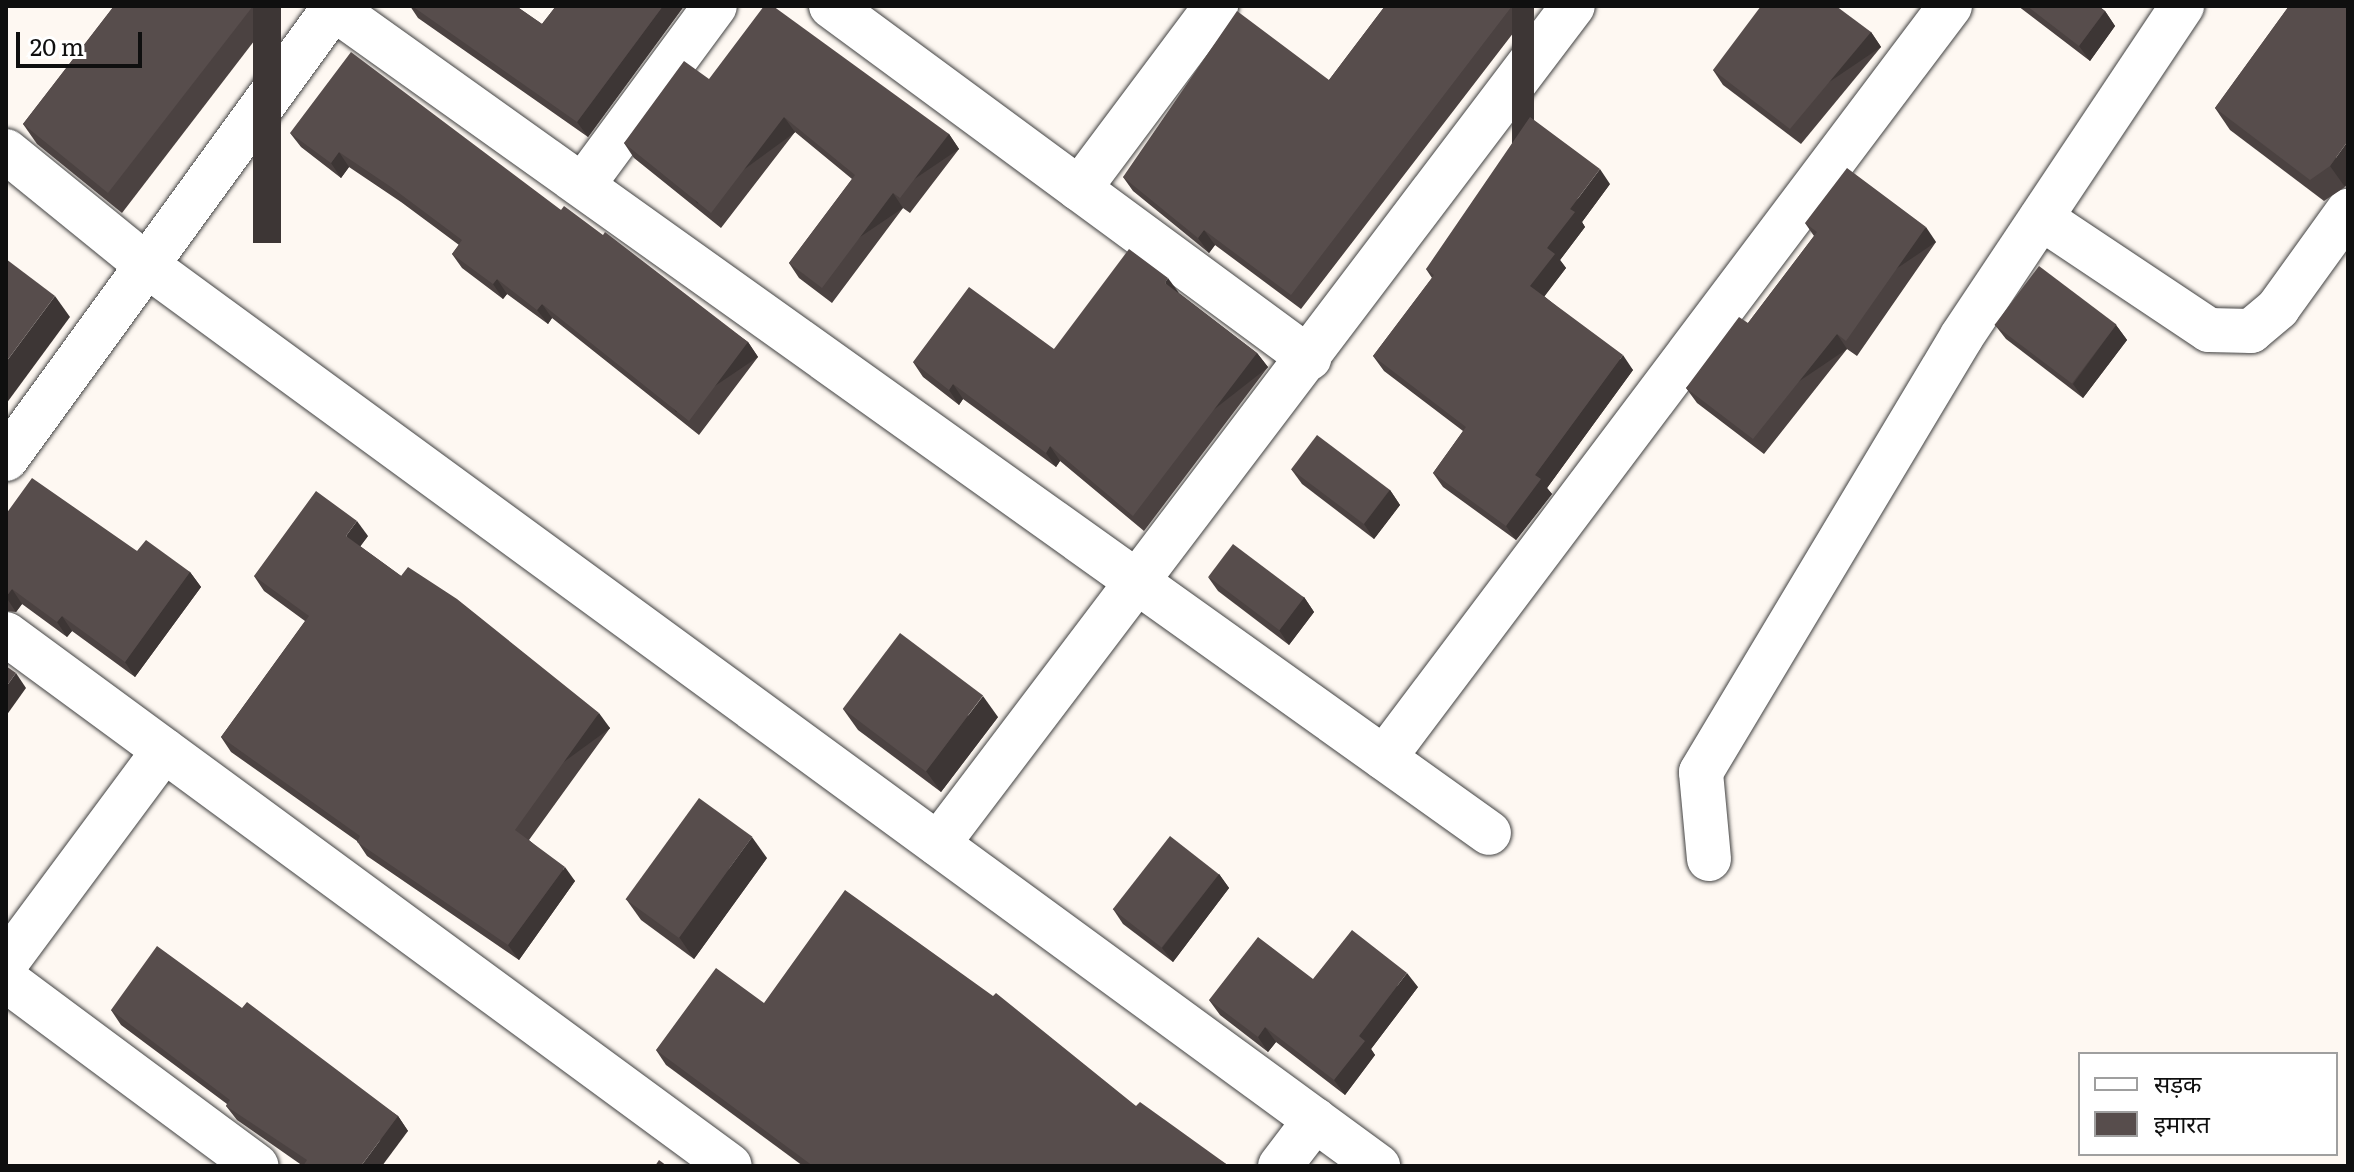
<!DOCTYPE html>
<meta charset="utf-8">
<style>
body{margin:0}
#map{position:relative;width:2354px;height:1172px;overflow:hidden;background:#fef8f2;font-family:Literata,"Noto Sans Devanagari",serif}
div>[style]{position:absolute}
.roads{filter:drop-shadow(0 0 2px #424242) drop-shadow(0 0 2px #424242)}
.minor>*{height:44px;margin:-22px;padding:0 22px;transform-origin:22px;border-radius:22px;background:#fff}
.wall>*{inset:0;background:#4b4241}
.shaded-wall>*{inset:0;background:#3d3635;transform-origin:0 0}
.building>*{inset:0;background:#574d4c;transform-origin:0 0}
span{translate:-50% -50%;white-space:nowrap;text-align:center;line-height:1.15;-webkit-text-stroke:8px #fff;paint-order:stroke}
.frame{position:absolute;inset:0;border:8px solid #0f0f0f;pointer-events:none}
.legend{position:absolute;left:2078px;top:1052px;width:260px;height:104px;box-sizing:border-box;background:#fff;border:2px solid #9f9f9f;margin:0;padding:10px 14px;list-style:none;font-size:24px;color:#0f0f0f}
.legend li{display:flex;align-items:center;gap:16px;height:40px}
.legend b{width:40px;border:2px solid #9f9f9f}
.scale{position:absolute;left:16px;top:32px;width:126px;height:36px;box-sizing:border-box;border:4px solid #0f0f0f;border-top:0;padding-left:10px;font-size:24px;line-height:28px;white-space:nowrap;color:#0f0f0f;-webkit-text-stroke:6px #fff;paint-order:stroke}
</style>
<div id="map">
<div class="roads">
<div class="minor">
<i style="left:831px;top:6px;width:594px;rotate:36.37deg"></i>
<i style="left:333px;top:8px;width:1420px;rotate:35.51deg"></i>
<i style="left:6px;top:151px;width:179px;rotate:39.1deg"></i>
<i style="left:145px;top:264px;width:1528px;rotate:36.19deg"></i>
<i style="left:583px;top:185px;width:222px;rotate:-53.6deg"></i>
<i style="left:1079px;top:189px;width:229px;rotate:-53.2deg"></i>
<i style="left:2041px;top:218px;width:202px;rotate:33.7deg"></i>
<i style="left:2209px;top:330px;width:42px;rotate:1.4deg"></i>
<i style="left:2251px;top:331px;width:35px;rotate:-40deg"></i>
<i style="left:2278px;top:308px;width:120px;rotate:-54.2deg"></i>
<i style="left:6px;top:459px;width:560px;rotate:-54.01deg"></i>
<i style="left:6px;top:634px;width:898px;rotate:36.31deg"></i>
<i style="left:1384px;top:758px;width:941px;rotate:-53.03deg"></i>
<i style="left:938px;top:844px;width:1051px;rotate:-52.85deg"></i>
<i style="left:1709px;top:859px;width:87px;rotate:-95.3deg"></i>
<i style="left:1701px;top:772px;width:508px;rotate:-59.09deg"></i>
<i style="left:1962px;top:336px;width:397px;rotate:-56.3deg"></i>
<i style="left:6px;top:963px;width:265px;rotate:-53.4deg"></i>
<i style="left:6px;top:980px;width:312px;rotate:36.6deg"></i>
<i style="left:1280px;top:1166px;width:58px;rotate:-52.7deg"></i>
</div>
</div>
<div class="wall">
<i style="clip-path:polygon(114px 6px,281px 6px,122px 213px,37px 144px,23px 124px)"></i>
<i style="clip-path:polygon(410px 6px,516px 6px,542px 24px,556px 6px,684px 6px,588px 137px,418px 18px)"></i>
<i style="clip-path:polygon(1385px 6px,1534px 6px,1301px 309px,1215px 245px,1209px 253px,1133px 191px,1123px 177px,1329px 80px)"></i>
<i style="clip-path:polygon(2018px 6px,2101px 6px,2100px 7px,2105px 11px,2115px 26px,2090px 61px)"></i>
<i style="clip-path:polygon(2289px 6px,2345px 187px,2324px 201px,2230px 130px,2215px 108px)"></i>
<i style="clip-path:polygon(1871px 32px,1881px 47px,1801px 144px,1723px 85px,1713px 70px)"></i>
<i style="clip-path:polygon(709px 79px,949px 134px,959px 149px,910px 213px,903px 208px,832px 303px,799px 278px,789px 263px,852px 179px,795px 132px,721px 228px,634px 158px,624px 143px)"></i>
<i style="clip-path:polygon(290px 133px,561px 210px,748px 342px,758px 357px,699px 435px,552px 318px,548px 324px,507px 294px,503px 299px,462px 268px,452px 254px,459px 245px,401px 202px,349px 167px,341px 178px,301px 147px)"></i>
<i style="clip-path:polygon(1610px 184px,1582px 222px,1585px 227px,1560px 260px,1566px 268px,1544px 296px,1633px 370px,1547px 488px,1552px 494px,1516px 540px,1443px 487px,1433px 473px,1463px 431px,1384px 371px,1373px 356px,1432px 278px,1426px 269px)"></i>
<i style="clip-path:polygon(1805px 223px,1936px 242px,1857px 356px,1847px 349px,1764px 454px,1697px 403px,1686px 388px,1748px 323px,1814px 236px)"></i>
<i style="clip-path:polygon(1179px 293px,1257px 353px,1268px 367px,1144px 531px,1060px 461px,1056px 467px,963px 399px,959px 405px,923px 377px,913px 362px,1054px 349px)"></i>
<i style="clip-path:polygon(1995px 325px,2116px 325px,2127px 340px,2083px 398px,2006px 339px)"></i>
<i style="clip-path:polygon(1291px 469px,1390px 490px,1400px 505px,1374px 539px,1302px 484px)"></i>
<i style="clip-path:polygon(6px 514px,137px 551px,190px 572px,201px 587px,135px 677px,72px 631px,67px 637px,22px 604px,16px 612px,6px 611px)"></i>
<i style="clip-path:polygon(368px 536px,360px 546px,610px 728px,529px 840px,575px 881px,519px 960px,367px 856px,357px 841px,231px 752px,221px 737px,305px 621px,264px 591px,254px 576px)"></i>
<i style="clip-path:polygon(1208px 577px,1304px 597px,1314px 612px,1289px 645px,1218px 591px)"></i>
<i style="clip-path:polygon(843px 709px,998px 717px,941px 792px,858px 730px)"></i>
<i style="clip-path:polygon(767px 858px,694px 959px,641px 920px,626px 899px)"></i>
<i style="clip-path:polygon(1219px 874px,1229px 888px,1173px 962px,1123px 924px,1113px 909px)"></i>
<i style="clip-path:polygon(1313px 979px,1418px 987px,1371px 1049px,1375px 1055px,1345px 1095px,1276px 1042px,1268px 1052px,1220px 1015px,1209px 1000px)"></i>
<i style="clip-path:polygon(764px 1003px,1136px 1106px,1229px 1166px,803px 1166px,666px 1065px,656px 1050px)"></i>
<i style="clip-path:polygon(242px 1008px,398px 1116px,408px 1131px,303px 1166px,237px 1120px,226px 1106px,227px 1104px,121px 1025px,111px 1010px)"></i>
</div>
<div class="shaded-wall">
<i style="left:253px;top:6px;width:28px;height:237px"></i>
<i style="clip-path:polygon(663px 6px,684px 6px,588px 137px,577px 122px)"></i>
<i style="left:1512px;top:6px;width:22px;height:364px"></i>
<i style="clip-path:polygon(2105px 11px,2115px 26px,2090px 61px,2079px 46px)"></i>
<i style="left:1871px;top:32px;width:18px;height:126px;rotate:56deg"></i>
<i style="left:784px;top:117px;width:19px;height:121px;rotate:54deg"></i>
<i style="left:949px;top:134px;width:18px;height:81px;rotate:56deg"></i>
<i style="clip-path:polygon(2348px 141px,2348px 183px,2345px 187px,2330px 166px)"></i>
<i style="clip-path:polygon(339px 152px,349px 167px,341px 178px,331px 163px)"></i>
<i style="clip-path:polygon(1600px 169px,1610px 184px,1582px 222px,1585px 227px,1560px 260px,1566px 268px,1541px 301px,1530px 286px,1547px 248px,1570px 209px)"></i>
<i style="left:893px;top:193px;width:18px;height:119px;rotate:56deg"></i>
<i style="left:1926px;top:227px;width:18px;height:139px;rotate:56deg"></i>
<i style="clip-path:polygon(1204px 230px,1215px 245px,1209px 253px,1198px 238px)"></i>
<i style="clip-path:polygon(1168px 278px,1179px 293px,1175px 298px,1165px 283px)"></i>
<i style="clip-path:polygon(497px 279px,507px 294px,503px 299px,493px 284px)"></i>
<i style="clip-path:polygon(55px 296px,70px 317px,6px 404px,6px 362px)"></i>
<i style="clip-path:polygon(542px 304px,552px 318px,548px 324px,537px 310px)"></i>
<i style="clip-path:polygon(2116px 325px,2127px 340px,2083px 398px,2073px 384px)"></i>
<i style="left:1837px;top:334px;width:18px;height:134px;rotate:56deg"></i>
<i style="left:748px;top:342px;width:18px;height:99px;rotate:56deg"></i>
<i style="left:1257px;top:353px;width:18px;height:205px;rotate:52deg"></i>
<i style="clip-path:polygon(1623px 355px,1633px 370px,1547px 488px,1552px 494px,1516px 540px,1506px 526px,1535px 475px)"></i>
<i style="clip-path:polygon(953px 384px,963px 399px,959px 405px,949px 390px)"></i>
<i style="clip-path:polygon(1050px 446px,1060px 461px,1056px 467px,1046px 453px)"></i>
<i style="clip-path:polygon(1390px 490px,1400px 505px,1374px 539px,1364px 524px)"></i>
<i style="clip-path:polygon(357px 521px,368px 536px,357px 551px,346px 536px)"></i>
<i style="clip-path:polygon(190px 572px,201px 587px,135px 677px,125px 662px)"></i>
<i style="clip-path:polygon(12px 589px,22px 604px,16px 612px,6px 597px)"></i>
<i style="clip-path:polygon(1304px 597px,1314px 612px,1289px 645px,1279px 630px)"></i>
<i style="clip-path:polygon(62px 616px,72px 631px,67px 637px,57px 622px)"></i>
<i style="clip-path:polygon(16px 673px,26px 688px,6px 716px,6px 687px)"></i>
<i style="clip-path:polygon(983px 696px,998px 717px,941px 792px,926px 771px)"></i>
<i style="left:599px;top:713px;width:19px;height:144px;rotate:54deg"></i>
<i style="clip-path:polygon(752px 837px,767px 858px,694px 959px,679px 937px)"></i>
<i style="clip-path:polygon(565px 867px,575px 881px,519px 960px,508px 945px)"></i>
<i style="clip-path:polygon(1219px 874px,1229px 888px,1173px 962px,1162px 948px)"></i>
<i style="clip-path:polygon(1407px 973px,1418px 987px,1371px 1049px,1375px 1055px,1345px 1095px,1334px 1080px,1359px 1036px)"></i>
<i style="clip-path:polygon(1265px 1027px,1276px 1042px,1268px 1052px,1258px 1037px)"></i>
<i style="clip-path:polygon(398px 1116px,408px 1131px,382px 1166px,361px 1166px)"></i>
</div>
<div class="building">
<i style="clip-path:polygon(114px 6px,253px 6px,108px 193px,23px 124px)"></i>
<i style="clip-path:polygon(412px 6px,516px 6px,542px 24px,556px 6px,663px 6px,577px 122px)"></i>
<i style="clip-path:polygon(764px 6px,773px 6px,949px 134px,900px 198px,893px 193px,822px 288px,789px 263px,855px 175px,784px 117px,711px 213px,624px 143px,684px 61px,709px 79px)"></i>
<i style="clip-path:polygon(1385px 6px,1512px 6px,1291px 295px,1204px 230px,1198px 238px,1123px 177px,1237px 11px,1329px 80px)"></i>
<i style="clip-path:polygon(1761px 6px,1836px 6px,1871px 32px,1790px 129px,1713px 70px)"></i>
<i style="clip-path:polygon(2027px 6px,2098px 6px,2105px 11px,2079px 46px)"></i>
<i style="clip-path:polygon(2289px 6px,2348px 6px,2348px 141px,2330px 166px,2310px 180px,2215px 108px)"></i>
<i style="clip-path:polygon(351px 52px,561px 210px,564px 206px,603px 235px,605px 232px,748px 342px,689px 421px,542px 304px,537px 310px,497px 279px,493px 284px,452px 254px,462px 240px,391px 187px,339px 152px,331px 163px,290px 133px)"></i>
<i style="clip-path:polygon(1530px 117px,1600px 169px,1570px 209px,1575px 212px,1547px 248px,1555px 254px,1530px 286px,1623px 355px,1535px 475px,1541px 479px,1506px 526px,1433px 473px,1466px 427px,1373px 356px,1434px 275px,1426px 269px)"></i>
<i style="clip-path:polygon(1847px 168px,1926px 227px,1846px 341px,1837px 334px,1753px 439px,1686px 388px,1739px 317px,1748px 323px,1817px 232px,1805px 223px)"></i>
<i style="clip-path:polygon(1129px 249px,1168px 278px,1165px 283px,1257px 353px,1133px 516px,1050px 446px,1046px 453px,953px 384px,949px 390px,913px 362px,969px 287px,1054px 349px)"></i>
<i style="clip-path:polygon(6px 259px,55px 296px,6px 362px)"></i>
<i style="left:2039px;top:266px;width:97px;height:74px;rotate:37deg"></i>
<i style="left:1317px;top:435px;width:91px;height:43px;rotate:37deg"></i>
<i style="clip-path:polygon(32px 478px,137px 551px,146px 540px,190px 572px,125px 662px,62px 616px,57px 622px,12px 589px,6px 597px,6px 514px)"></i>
<i style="clip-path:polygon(316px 491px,357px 521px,346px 536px,401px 576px,408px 567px,457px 599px,599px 713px,515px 830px,565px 867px,508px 945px,357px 842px,360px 836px,221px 737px,309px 616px,254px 576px)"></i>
<i style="left:1233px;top:544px;width:89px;height:41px;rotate:37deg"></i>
<i style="left:900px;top:633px;width:104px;height:95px;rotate:37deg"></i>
<i style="clip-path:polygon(6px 666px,16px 673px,6px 687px)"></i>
<i style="left:699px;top:798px;width:66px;height:125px;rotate:36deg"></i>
<i style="left:1170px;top:836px;width:62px;height:93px;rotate:38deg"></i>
<i style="clip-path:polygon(845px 890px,993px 996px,996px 993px,1136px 1106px,1140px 1102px,1229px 1166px,813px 1166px,656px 1050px,716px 968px,764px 1003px)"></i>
<i style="clip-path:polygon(1352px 930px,1407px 973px,1359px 1036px,1365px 1041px,1334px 1080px,1265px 1027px,1258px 1037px,1209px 1000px,1258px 937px,1313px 979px)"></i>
<i style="clip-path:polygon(157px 946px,242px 1008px,247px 1002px,398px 1116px,361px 1166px,303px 1166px,307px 1160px,226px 1106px,230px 1100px,111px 1010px)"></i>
<i style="clip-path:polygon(659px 1160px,667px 1166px,655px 1166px)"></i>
</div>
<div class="frame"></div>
<ul class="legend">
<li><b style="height:10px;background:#fff"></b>सड़क</li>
<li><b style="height:22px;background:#574d4c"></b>इमारत</li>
</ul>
<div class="scale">20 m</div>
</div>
